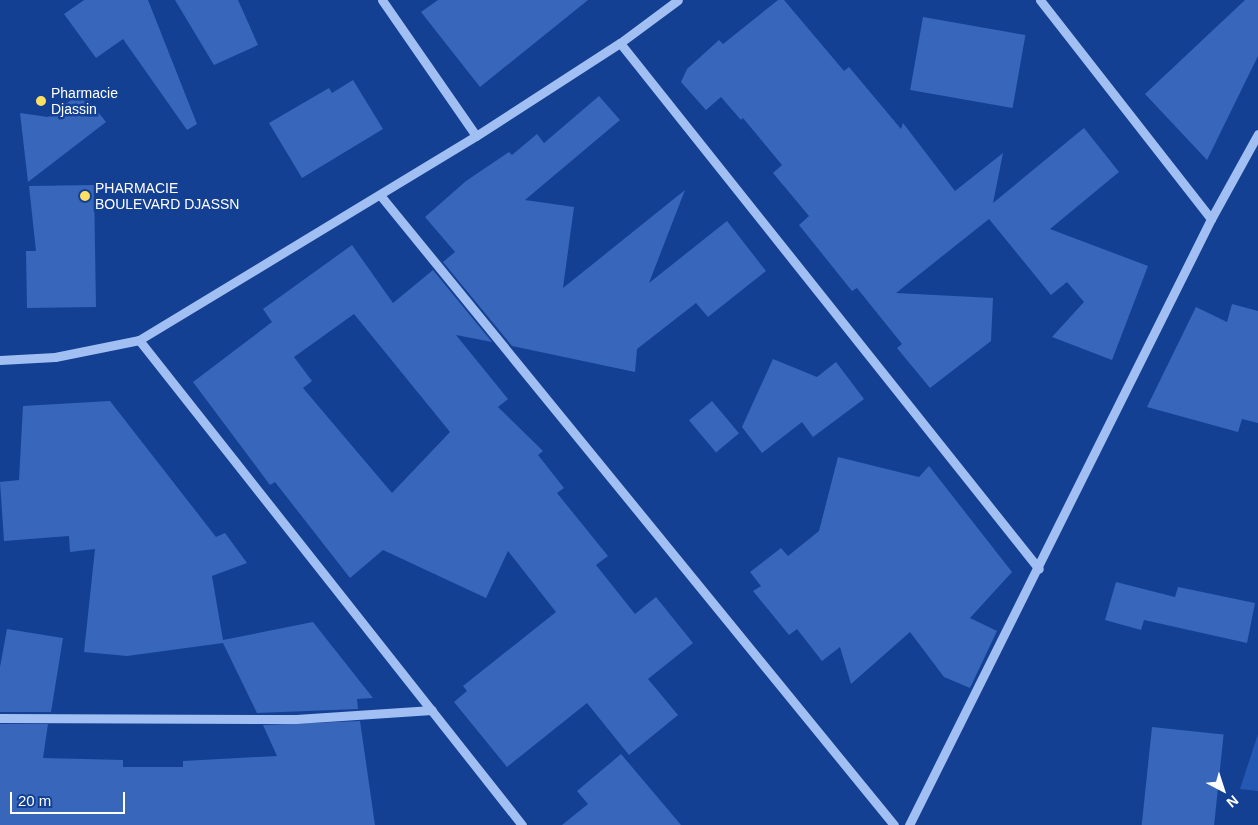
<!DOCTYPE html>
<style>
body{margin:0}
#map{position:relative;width:1258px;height:825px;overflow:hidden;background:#134093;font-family:Arial,sans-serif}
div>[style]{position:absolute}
.green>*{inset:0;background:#2558b2}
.building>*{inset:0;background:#3766ba;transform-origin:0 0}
.minor>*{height:9px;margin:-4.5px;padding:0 4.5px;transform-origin:4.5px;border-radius:4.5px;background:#a1bff2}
.dots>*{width:14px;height:14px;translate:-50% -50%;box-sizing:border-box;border:2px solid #134093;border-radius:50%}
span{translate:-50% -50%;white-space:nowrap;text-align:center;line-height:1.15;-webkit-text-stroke:5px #134093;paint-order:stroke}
.poi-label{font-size:14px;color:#fff}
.left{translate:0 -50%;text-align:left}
.north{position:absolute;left:1198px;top:765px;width:50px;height:50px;-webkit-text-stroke:4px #134093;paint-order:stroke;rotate:140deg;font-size:14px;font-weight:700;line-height:20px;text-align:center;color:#fff}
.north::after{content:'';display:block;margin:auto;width:18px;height:22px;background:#fff;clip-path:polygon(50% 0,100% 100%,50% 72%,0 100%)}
.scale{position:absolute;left:10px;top:792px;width:115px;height:22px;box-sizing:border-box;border:2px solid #fff;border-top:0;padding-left:6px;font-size:15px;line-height:18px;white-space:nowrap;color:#fff;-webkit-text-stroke:4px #134093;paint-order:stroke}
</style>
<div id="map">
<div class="green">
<i style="clip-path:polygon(1258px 734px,1258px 791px,1240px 789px)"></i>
</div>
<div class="building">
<i style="clip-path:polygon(84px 0,148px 0,197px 124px,187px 130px,123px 39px,96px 58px,64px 14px)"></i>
<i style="clip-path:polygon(175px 0,238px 0,258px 45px,214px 65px)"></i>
<i style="clip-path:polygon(438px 0,588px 0,480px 87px,421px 12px)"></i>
<i style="clip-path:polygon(778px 0,784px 0,844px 71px,849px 67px,901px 129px,903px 123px,955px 191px,1003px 153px,993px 203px,1084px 128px,1119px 172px,1050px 229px,1148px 266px,1112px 360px,1052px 337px,1084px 302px,1067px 282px,1051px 295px,989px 219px,896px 293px,993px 298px,991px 341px,930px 388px,897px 348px,902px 344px,857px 288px,852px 291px,799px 225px,809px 216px,773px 173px,782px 165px,743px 118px,741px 120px,721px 97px,706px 110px,681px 82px,687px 69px,719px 40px,723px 44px)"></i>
<i style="clip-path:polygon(1245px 0,1258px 0,1258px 56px,1207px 160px,1145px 94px)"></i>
<i style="left:923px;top:17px;width:104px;height:74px;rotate:10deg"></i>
<i style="clip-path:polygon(353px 80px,383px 129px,302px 178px,269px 123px,329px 88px,332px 93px)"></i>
<i style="clip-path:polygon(82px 92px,106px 122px,28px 182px,20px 113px,48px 117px)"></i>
<i style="clip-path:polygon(599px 96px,620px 120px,525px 200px,574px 207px,563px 288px,685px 190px,649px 283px,727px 221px,766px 271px,708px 317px,696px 303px,637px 349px,635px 372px,512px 346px,443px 262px,455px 252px,425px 217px,466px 181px,509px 152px,512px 155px,537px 134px,544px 143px)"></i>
<i style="clip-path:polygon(94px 185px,96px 307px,27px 308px,26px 251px,36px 251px,29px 186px)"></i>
<i style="clip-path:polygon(evenodd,352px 245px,393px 303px,433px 270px,492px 342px,456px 335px,508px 399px,498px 407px,543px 451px,538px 455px,564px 488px,557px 493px,608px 556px,596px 565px,635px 614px,656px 597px,693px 643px,648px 679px,678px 715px,629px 755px,587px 703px,507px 767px,454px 702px,467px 691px,463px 686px,556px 612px,508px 551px,486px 598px,383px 550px,350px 578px,275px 482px,270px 485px,193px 382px,272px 322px,263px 309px,352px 245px,354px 314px,450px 432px,392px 493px,303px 388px,312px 381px,294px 357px,354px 314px)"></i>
<i style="clip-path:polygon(1232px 304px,1258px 311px,1258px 423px,1242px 419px,1238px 432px,1147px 407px,1196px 307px,1227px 322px)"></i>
<i style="clip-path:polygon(773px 359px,817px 377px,836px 362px,864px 399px,813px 437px,802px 422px,762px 453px,742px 427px)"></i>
<i style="clip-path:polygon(110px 401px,216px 537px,225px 533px,247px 563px,212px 576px,223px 640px,313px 622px,373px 698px,357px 699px,358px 709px,257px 713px,223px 643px,127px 656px,84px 652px,95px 549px,70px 552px,69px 536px,4px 541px,0 482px,19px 480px,23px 406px)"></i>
<i style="left:712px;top:401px;width:42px;height:30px;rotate:50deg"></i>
<i style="clip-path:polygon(838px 457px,919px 477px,929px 466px,1012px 572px,970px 618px,997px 631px,970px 688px,944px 677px,910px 632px,851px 684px,840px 647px,822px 661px,797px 629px,789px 635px,753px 591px,761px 586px,750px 572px,781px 548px,788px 556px,819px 531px)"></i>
<i style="clip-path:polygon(1116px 582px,1175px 597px,1178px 587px,1255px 603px,1247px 643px,1144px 620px,1141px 630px,1105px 620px)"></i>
<i style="clip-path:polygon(7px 629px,63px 638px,51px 712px,0 712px,0 667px)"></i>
<i style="clip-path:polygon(360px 721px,375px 825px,0 825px,0 724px,48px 724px,43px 758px,123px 760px,123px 767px,183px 767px,183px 761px,277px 756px,263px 725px)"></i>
<i style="left:1152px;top:727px;width:72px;height:99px;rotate:6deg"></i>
<i style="clip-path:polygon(621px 754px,681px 825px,562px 825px,588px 804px,577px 791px)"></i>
</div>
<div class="minor">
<i style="left:382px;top:0;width:165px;rotate:55.3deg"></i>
<i style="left:1040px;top:0;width:278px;rotate:52deg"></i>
<i style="left:620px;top:43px;width:672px;rotate:51.46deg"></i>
<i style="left:380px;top:195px;width:813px;rotate:50.79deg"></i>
<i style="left:139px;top:340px;width:618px;rotate:51.7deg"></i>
<i style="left:0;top:360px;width:55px;rotate:-3.1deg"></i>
<i style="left:55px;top:357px;width:86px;rotate:-11.4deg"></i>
<i style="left:139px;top:340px;width:394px;rotate:-31.2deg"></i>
<i style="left:476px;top:136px;width:171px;rotate:-32.9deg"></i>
<i style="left:620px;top:43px;width:72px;rotate:-36.6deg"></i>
<i style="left:0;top:718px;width:296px;rotate:0.2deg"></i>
<i style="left:296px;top:719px;width:136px;rotate:-3.8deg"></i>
<i style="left:909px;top:825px;width:677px;rotate:-63.51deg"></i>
<i style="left:1211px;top:219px;width:97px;rotate:-61.1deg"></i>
</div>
<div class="dots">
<i style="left:41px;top:101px;background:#ffe062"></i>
<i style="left:85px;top:196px;background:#ffe062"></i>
</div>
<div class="poi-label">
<span class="left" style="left:51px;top:101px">Pharmacie<br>Djassin</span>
<span class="left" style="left:95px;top:196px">PHARMACIE<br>BOULEVARD DJASSN</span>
</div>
<div class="north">N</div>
<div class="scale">20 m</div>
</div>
